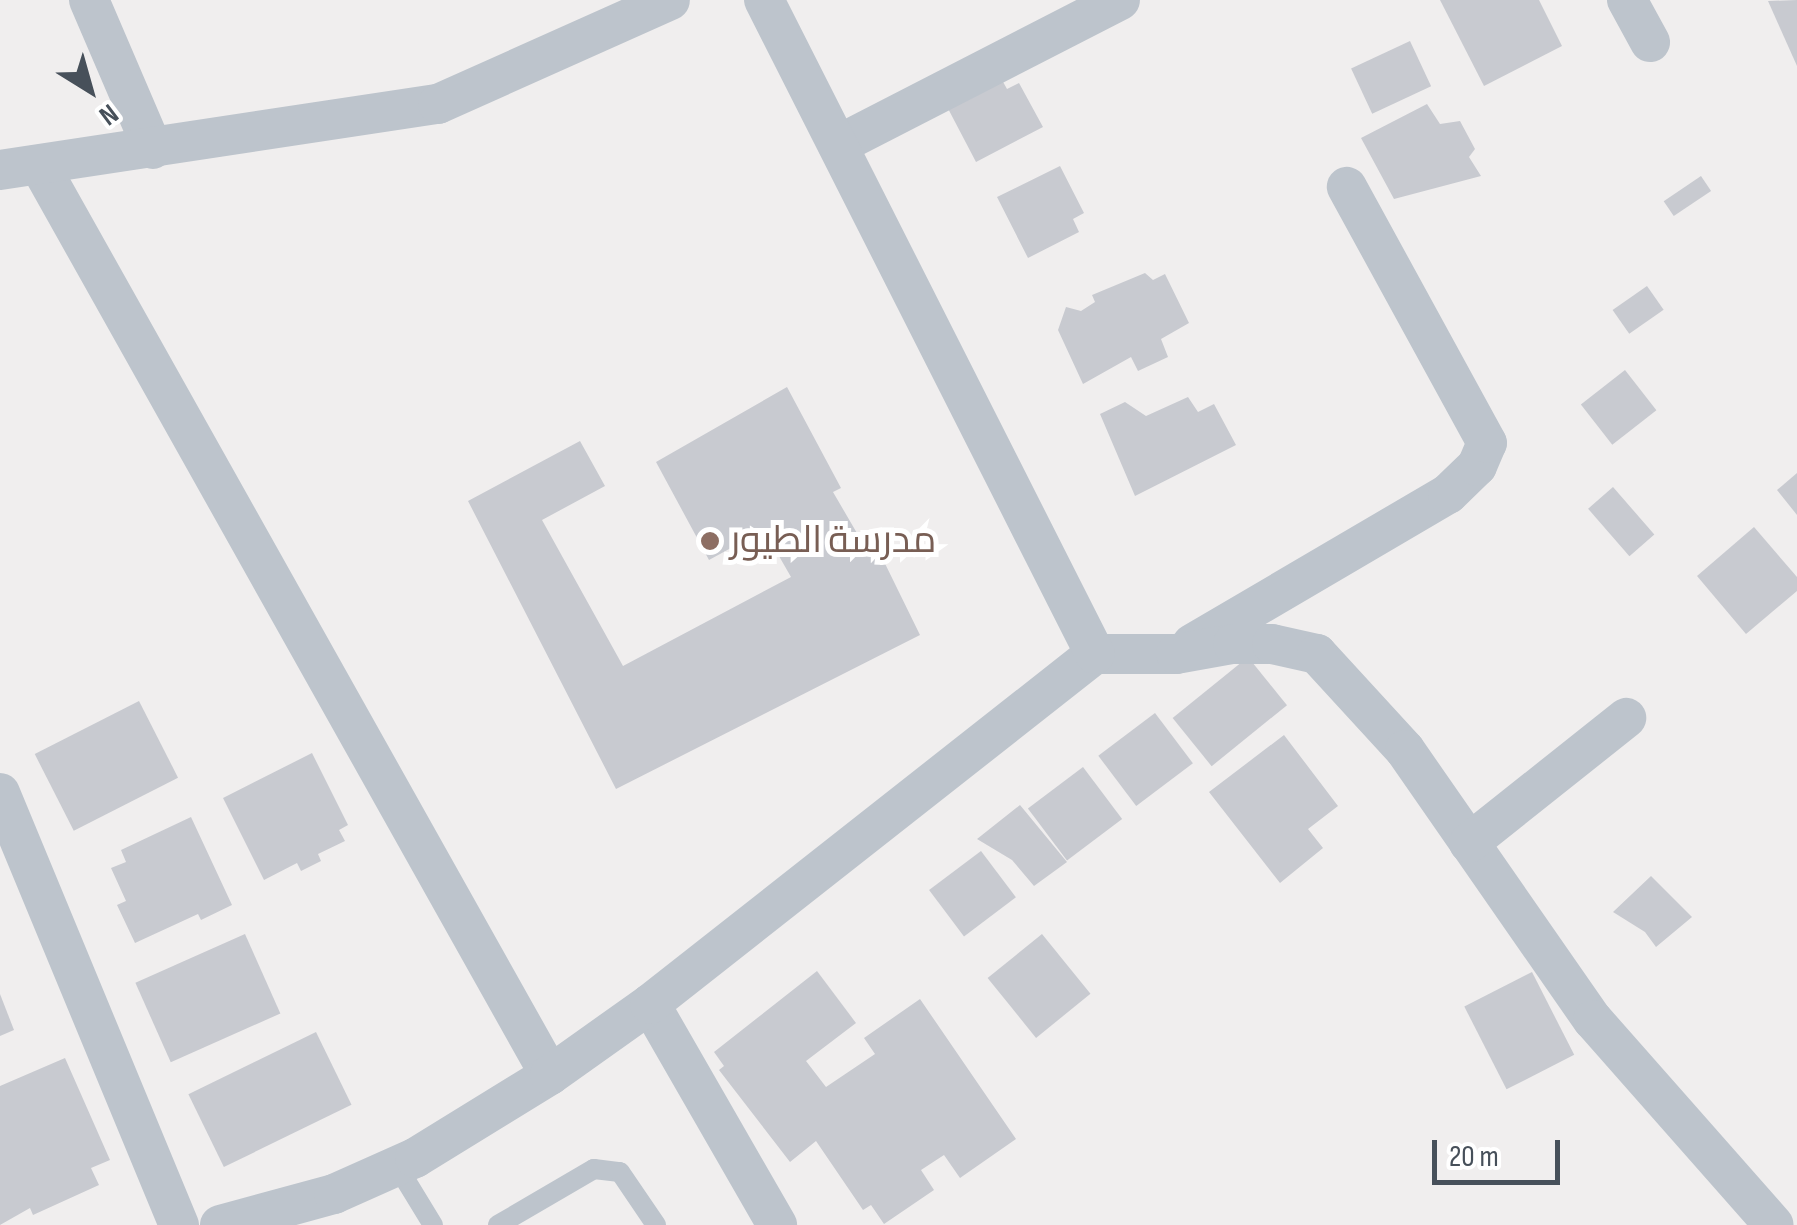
<!DOCTYPE html>
<meta charset="utf-8">
<style>
body{margin:0}
#map{position:relative;width:1797px;height:1225px;overflow:hidden;background:#f0eeee;font-family:"Sofia Sans Condensed",Cairo,sans-serif}
div>[style]{position:absolute}
.building>*{inset:0;background:#c8cad0;transform-origin:0 0}
.lane>*{height:20px;margin:-10px;padding:0 10px;transform-origin:10px;border-radius:10px;background:#bdc4cc}
.street>*{height:40px;margin:-20px;padding:0 20px;transform-origin:20px;border-radius:20px;background:#bdc4cc}
.dots>*{width:28px;height:28px;translate:-50% -50%;box-sizing:border-box;border:5px solid #fff;border-radius:50%}
span{translate:-50% -50%;white-space:nowrap;text-align:center;line-height:1.15;-webkit-text-stroke:10px #fff;paint-order:stroke}
.education-label{font-size:38px;color:#785e54}
.left{translate:0 -50%;text-align:left}
.north{position:absolute;left:40px;top:40px;width:100px;height:100px;-webkit-text-stroke:8px #fff;paint-order:stroke;rotate:143deg;font-size:28px;font-weight:700;line-height:40px;text-align:center;color:#47505a}
.north::after{content:'';display:block;margin:auto;width:35px;height:45px;background:#47505a;clip-path:polygon(50% 0,100% 100%,50% 72%,0 100%)}
.scale{position:absolute;left:1432px;top:1140px;width:128px;height:45px;box-sizing:border-box;border:5px solid #47505a;border-top:0;padding-left:12px;font-size:30px;line-height:35px;white-space:nowrap;color:#47505a;-webkit-text-stroke:8px #fff;paint-order:stroke}
</style>
<div id="map">
<div class="building">
<i style="clip-path:polygon(1440px 0,1539px 0,1562px 46px,1484px 86px)"></i>
<i style="clip-path:polygon(1797px 0,1797px 66px,1768px 1px)"></i>
<i style="left:1410px;top:41px;width:50px;height:65px;rotate:65deg"></i>
<i style="clip-path:polygon(997px 71px,1007px 89px,1019px 83px,1043px 127px,976px 162px,943px 99px)"></i>
<i style="clip-path:polygon(1427px 104px,1440px 124px,1460px 121px,1475px 149px,1469px 157px,1481px 176px,1394px 199px,1361px 138px)"></i>
<i style="clip-path:polygon(1060px 166px,1084px 213px,1073px 219px,1079px 232px,1028px 258px,997px 197px)"></i>
<i style="left:1701px;top:176px;width:18px;height:45px;rotate:56deg"></i>
<i style="clip-path:polygon(1145px 273px,1153px 280px,1165px 274px,1189px 323px,1161px 339px,1168px 357px,1138px 371px,1131px 357px,1083px 384px,1058px 330px,1066px 307px,1081px 311px,1095px 302px,1092px 295px)"></i>
<i style="left:1647px;top:286px;width:29px;height:42px;rotate:55deg"></i>
<i style="left:1625px;top:370px;width:51px;height:56px;rotate:52deg"></i>
<i style="clip-path:polygon(787px 387px,841px 488px,833px 492px,861px 540px,871px 535px,920px 635px,616px 789px,468px 501px,580px 441px,605px 486px,542px 520px,623px 666px,791px 577px,764px 530px,709px 560px,656px 462px)"></i>
<i style="clip-path:polygon(1188px 397px,1198px 412px,1214px 404px,1236px 445px,1135px 496px,1100px 414px,1125px 402px,1146px 416px)"></i>
<i style="clip-path:polygon(1797px 473px,1797px 515px,1777px 490px)"></i>
<i style="left:1613px;top:487px;width:63px;height:33px;rotate:49deg"></i>
<i style="clip-path:polygon(1754px 527px,1797px 577px,1797px 591px,1746px 634px,1697px 576px)"></i>
<i style="left:1248px;top:657px;width:62px;height:97px;rotate:51deg"></i>
<i style="left:139px;top:701px;width:86px;height:117px;rotate:63deg"></i>
<i style="left:1155px;top:713px;width:63px;height:71px;rotate:53deg"></i>
<i style="clip-path:polygon(1284px 735px,1338px 806px,1308px 829px,1323px 848px,1280px 883px,1209px 792px)"></i>
<i style="clip-path:polygon(312px 753px,348px 825px,339px 830px,345px 841px,318px 854px,321px 861px,301px 871px,297px 863px,264px 880px,223px 798px)"></i>
<i style="left:1083px;top:767px;width:65px;height:69px;rotate:53deg"></i>
<i style="clip-path:polygon(1020px 805px,1067px 862px,1034px 886px,1012px 860px,977px 839px)"></i>
<i style="clip-path:polygon(191px 817px,232px 905px,201px 920px,198px 914px,135px 943px,117px 905px,126px 901px,111px 868px,126px 862px,121px 850px)"></i>
<i style="left:981px;top:851px;width:58px;height:65px;rotate:53deg"></i>
<i style="clip-path:polygon(1651px 876px,1692px 917px,1656px 947px,1645px 932px,1613px 912px)"></i>
<i style="left:245px;top:934px;width:87px;height:120px;rotate:66deg"></i>
<i style="left:1042px;top:934px;width:77px;height:70px;rotate:51deg"></i>
<i style="clip-path:polygon(817px 971px,856px 1023px,806px 1061px,826px 1087px,875px 1054px,864px 1038px,920px 999px,1016px 1139px,960px 1178px,944px 1155px,921px 1170px,934px 1190px,884px 1224px,871px 1205px,863px 1210px,816px 1141px,790px 1162px,719px 1070px,724px 1066px,714px 1052px)"></i>
<i style="left:1532px;top:972px;width:93px;height:76px;rotate:63deg"></i>
<i style="clip-path:polygon(0 994px,14px 1030px,0 1036px)"></i>
<i style="left:316px;top:1032px;width:81px;height:142px;rotate:64deg"></i>
<i style="clip-path:polygon(65px 1058px,110px 1160px,91px 1168px,99px 1185px,33px 1215px,30px 1208px,0 1225px,0 1086px)"></i>
</div>
<div class="lane">
<i style="left:397px;top:1166px;width:69px;rotate:58.6deg"></i>
<i style="left:498px;top:1225px;width:111px;rotate:-30.3deg"></i>
<i style="left:594px;top:1169px;width:26px;rotate:7deg"></i>
<i style="left:620px;top:1172px;width:64px;rotate:55.8deg"></i>
</div>
<div class="street">
<i style="left:89px;top:0;width:162px;rotate:66.8deg"></i>
<i style="left:1627px;top:0;width:48px;rotate:61.3deg"></i>
<i style="left:838px;top:145px;width:317px;rotate:-27.2deg"></i>
<i style="left:40px;top:166px;width:1042px;rotate:60.71deg"></i>
<i style="left:0;top:170px;width:443px;rotate:-8.6deg"></i>
<i style="left:438px;top:104px;width:254px;rotate:-24.1deg"></i>
<i style="left:1192px;top:644px;width:297px;rotate:-30.4deg"></i>
<i style="left:1448px;top:494px;width:40px;rotate:-44deg"></i>
<i style="left:1477px;top:466px;width:25px;rotate:-67deg"></i>
<i style="left:1487px;top:443px;width:292px;rotate:-118.7deg"></i>
<i style="left:1095px;top:654px;width:81px"></i>
<i style="left:1176px;top:654px;width:58px;rotate:-10deg"></i>
<i style="left:1233px;top:644px;width:39px"></i>
<i style="left:1272px;top:644px;width:46px;rotate:12.5deg"></i>
<i style="left:1317px;top:654px;width:130px;rotate:47.5deg"></i>
<i style="left:1405px;top:750px;width:329px;rotate:55.2deg"></i>
<i style="left:1593px;top:1020px;width:273px;rotate:48.6deg"></i>
<i style="left:0;top:793px;width:468px;rotate:67.5deg"></i>
<i style="left:1469px;top:843px;width:201px;rotate:-38.5deg"></i>
<i style="left:650px;top:1004px;width:255px;rotate:60.1deg"></i>
<i style="left:220px;top:1225px;width:118px;rotate:-15.2deg"></i>
<i style="left:334px;top:1194px;width:89px;rotate:-24deg"></i>
<i style="left:415px;top:1158px;width:158px;rotate:-31.6deg"></i>
<i style="left:550px;top:1075px;width:123px;rotate:-35.4deg"></i>
<i style="left:650px;top:1004px;width:566px;rotate:-38.19deg"></i>
<i style="left:1095px;top:654px;width:733px;rotate:-116.84deg"></i>
</div>
<div class="dots">
<i style="left:710px;top:541px;background:#8d6e63"></i>
</div>
<div class="education-label">
<span class="left" style="left:730px;top:541px">مدرسة الطيور</span>
</div>
<div class="north">N</div>
<div class="scale">20 m</div>
</div>
